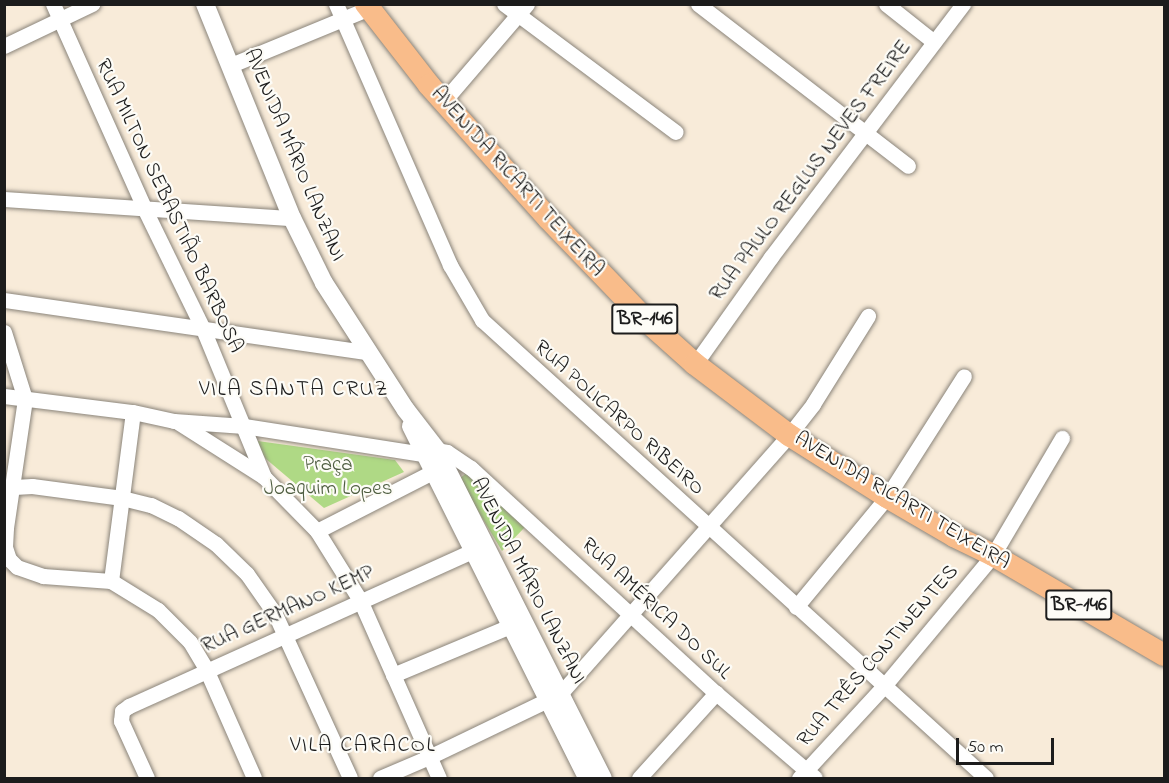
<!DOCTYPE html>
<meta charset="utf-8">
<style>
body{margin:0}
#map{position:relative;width:1169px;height:783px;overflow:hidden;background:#f8ebd9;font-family:"Indie Flower",sans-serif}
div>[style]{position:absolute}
.green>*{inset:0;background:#afd985}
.roads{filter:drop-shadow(0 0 2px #8a847a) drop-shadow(0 0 2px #8a847a)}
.minor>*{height:15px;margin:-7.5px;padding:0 7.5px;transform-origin:7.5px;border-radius:7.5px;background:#fff}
.tertiary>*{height:18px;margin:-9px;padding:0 9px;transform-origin:9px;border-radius:9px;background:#fff}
.primary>*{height:22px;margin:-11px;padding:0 11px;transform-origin:11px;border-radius:11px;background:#f9bc8a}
span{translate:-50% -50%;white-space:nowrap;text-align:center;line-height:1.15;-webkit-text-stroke:4.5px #fdfcf7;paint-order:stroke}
.shield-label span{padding:2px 4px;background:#fdfcf7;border:2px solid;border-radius:4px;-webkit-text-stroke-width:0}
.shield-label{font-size:20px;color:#1c1c1c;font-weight:700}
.street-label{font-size:21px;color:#1c1c1c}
.park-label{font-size:21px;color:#4f5e41}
.neighbourhood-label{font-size:22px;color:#1c1c1c;letter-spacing:1.5px}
.frame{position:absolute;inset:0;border:6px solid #1c1c1c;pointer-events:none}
.scale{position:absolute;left:956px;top:738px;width:98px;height:27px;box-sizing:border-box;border:3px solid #1c1c1c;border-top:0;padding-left:8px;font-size:18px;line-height:21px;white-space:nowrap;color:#1c1c1c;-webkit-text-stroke:4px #fdfcf7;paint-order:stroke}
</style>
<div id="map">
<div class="green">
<i style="clip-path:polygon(251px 440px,395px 460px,404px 472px,324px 508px,266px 459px)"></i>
<i style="clip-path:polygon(467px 473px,525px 527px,502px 551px,463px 486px,460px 478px)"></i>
</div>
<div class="roads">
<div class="minor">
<i style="left:53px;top:4px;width:226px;rotate:65.9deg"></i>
<i style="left:145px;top:210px;width:132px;rotate:64deg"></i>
<i style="left:203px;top:329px;width:160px;rotate:67.6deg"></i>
<i style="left:336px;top:4px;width:285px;rotate:66.4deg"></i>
<i style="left:450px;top:265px;width:64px;rotate:59.8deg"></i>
<i style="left:482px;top:320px;width:681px;rotate:42.26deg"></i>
<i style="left:504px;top:4px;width:214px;rotate:36.7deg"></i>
<i style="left:698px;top:4px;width:265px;rotate:37.6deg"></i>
<i style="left:886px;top:4px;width:61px;rotate:38.4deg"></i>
<i style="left:4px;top:46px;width:98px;rotate:-25.5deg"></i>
<i style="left:231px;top:65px;width:149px;rotate:-22.4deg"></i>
<i style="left:443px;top:102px;width:129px;rotate:-49.4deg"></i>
<i style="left:4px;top:199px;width:289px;rotate:3.8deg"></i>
<i style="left:4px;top:300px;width:367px;rotate:8.2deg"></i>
<i style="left:4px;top:332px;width:70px;rotate:72.6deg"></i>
<i style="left:25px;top:399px;width:130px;rotate:98.4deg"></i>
<i style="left:6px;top:528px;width:19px;rotate:93deg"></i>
<i style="left:5px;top:547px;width:13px;rotate:72deg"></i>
<i style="left:9px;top:559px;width:11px;rotate:45deg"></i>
<i style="left:17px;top:567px;width:28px;rotate:19deg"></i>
<i style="left:43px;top:576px;width:68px;rotate:4.2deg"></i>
<i style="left:111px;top:581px;width:55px;rotate:31.7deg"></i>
<i style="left:158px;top:610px;width:45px;rotate:45deg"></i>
<i style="left:190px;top:642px;width:31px;rotate:59deg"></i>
<i style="left:206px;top:669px;width:119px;rotate:66.2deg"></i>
<i style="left:695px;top:364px;width:131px;rotate:-54.6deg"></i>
<i style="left:771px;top:257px;width:318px;rotate:-52.8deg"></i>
<i style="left:4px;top:396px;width:130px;rotate:7.1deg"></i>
<i style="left:133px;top:412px;width:42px;rotate:12.4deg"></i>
<i style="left:174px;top:421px;width:70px;rotate:4.1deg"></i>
<i style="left:244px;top:426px;width:181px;rotate:8.9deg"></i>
<i style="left:423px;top:454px;width:15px;rotate:-16deg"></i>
<i style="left:437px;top:450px;width:10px;rotate:11deg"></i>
<i style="left:447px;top:452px;width:29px;rotate:34deg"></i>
<i style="left:471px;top:468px;width:333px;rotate:42.6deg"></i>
<i style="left:716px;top:693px;width:130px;rotate:40.6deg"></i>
<i style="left:179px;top:423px;width:101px;rotate:32.4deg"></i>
<i style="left:264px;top:477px;width:76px;rotate:45.5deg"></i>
<i style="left:317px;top:531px;width:81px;rotate:58.1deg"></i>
<i style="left:360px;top:600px;width:195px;rotate:66.1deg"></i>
<i style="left:8px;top:492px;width:8px;rotate:-40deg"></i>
<i style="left:14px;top:487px;width:18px;rotate:-3deg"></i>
<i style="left:32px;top:486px;width:91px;rotate:7.6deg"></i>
<i style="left:122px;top:498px;width:30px;rotate:14deg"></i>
<i style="left:151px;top:505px;width:30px;rotate:26deg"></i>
<i style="left:178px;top:518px;width:46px;rotate:34.4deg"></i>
<i style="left:216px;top:544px;width:43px;rotate:44.1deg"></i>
<i style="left:247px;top:574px;width:49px;rotate:55deg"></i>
<i style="left:275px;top:614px;width:180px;rotate:65.4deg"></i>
<i style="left:317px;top:531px;width:140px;rotate:-27.1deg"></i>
<i style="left:111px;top:581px;width:170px;rotate:-82.6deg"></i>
<i style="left:796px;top:607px;width:143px;rotate:-50.4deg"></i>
<i style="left:887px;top:497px;width:143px;rotate:-57.5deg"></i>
<i style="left:393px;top:675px;width:127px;rotate:-22.7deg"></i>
<i style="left:147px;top:778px;width:63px;rotate:-114.5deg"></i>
<i style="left:121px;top:721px;width:10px;rotate:-84deg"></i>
<i style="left:122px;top:711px;width:9px;rotate:-36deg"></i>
<i style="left:129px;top:706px;width:376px;rotate:-24.3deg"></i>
<i style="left:380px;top:778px;width:53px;rotate:-23.2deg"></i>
<i style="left:429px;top:757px;width:145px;rotate:-25.7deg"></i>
<i style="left:560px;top:694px;width:346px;rotate:-48.5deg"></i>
<i style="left:789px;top:435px;width:39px;rotate:-52deg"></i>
<i style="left:813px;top:404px;width:104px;rotate:-58deg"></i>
<i style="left:639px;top:778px;width:115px;rotate:-47.8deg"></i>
<i style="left:799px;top:778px;width:125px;rotate:-47.3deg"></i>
<i style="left:884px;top:686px;width:170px;rotate:-50.2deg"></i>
<i style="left:993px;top:555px;width:136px;rotate:-59.5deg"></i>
</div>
<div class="tertiary">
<i style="left:205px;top:4px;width:231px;rotate:67.9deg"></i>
<i style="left:292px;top:218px;width:72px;rotate:63.8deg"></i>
<i style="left:324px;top:283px;width:151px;rotate:57.2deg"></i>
<i style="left:406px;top:410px;width:51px;rotate:52.2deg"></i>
<i style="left:437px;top:450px;width:368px;rotate:63.2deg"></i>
<i style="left:411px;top:426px;width:394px;rotate:63.4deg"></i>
</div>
<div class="primary">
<i style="left:366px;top:4px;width:103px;rotate:52.1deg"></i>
<i style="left:429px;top:85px;width:178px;rotate:48.2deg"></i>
<i style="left:548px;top:218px;width:144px;rotate:46.1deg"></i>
<i style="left:648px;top:322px;width:63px;rotate:41.8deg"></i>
<i style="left:695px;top:364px;width:118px;rotate:37.1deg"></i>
<i style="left:789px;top:435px;width:116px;rotate:32.3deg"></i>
<i style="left:887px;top:497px;width:78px;rotate:30.2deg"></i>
<i style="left:954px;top:536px;width:43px;rotate:26deg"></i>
<i style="left:993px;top:555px;width:198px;rotate:30.3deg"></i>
</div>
</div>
<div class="shield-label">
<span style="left:645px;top:319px">BR-146</span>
<span style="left:1079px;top:605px">BR-146</span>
</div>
<div class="street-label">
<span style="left:294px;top:155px;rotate:67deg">AVENIDA MÁRIO LANZANI</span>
<span style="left:811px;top:171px;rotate:-53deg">RUA PAULO REGLUS NEVES FREIRE</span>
<span style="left:517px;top:182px;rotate:48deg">AVENIDA RICARTI TEIXEIRA</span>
<span style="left:169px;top:206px;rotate:65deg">RUA MILTON SEBASTIÃO BARBOSA</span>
<span style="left:619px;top:418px;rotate:42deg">RUA POLICARPO RIBEIRO</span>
<span style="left:902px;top:501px;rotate:31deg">AVENIDA RICARTI TEIXEIRA</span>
<span style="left:528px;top:581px;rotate:63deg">AVENIDA MÁRIO LANZANI</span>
<span style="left:656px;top:609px;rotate:43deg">RUA AMÉRICA DO SUL</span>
<span style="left:288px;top:610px;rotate:-24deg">RUA GERMANO KEMP</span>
<span style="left:878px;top:656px;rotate:-49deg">RUA TRÊS CONTINENTES</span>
</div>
<div class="park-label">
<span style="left:328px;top:477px">Praça<br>Joaquim Lopes</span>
</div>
<div class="neighbourhood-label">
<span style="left:294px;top:391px">VILA SANTA CRUZ</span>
<span style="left:363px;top:747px">VILA CARACOL</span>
</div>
<div class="frame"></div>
<div class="scale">50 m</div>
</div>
